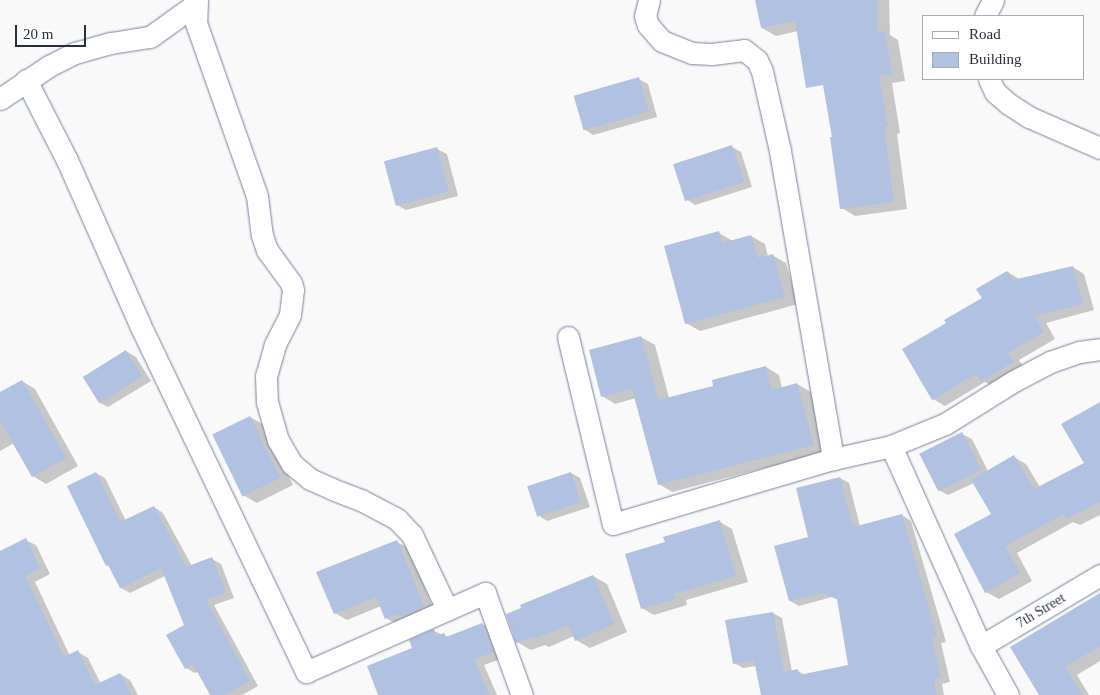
<!DOCTYPE html>
<style>
body{margin:0}
#map{position:relative;width:1100px;height:695px;overflow:hidden;background:#f9f9f9;font-family:"Times New Roman",serif}
div>[style]{position:absolute}
.shadow>*{inset:0;background:#0003}
.building>*{inset:0;background:#b1c1e2;transform-origin:0 0}
.roads{filter:drop-shadow(0 0 1px #75829e) drop-shadow(0 0 1px #75829e)}
.street>*{height:21px;margin:-10.5px;padding:0 10.5px;transform-origin:10.5px;border-radius:10.5px;background:#fff}
span{translate:-50% -50%;white-space:nowrap;text-align:center;line-height:1.15;-webkit-text-stroke:4.5px #fff;paint-order:stroke}
.street-label{font-size:14px;color:#282e3a}
.legend{position:absolute;left:922px;top:15px;width:162px;height:65px;box-sizing:border-box;background:#fff;border:1px solid #a9abb0;margin:0;padding:6px 9px;list-style:none;font-size:15px;color:#282e3a}
.legend li{display:flex;align-items:center;gap:10px;height:25px}
.legend b{width:25px;border:1px solid #a9abb0}
.scale{position:absolute;left:15px;top:25px;width:71px;height:22px;box-sizing:border-box;border:2px solid #282e3a;border-top:0;padding-left:6px;font-size:15px;line-height:18px;white-space:nowrap;color:#282e3a;-webkit-text-stroke:4px #fff;paint-order:stroke}
</style>
<div id="map">
<div class="shadow">
<i style="clip-path:polygon(756px 0,809px 0,815px 27px,776px 36px,762px 28px)"></i>
<i style="clip-path:polygon(830px 0,889px 0,890px 35px,898px 40px,905px 81px,892px 83px,900px 133px,897px 134px,907px 209px,855px 216px,842px 208px,827px 100px)"></i>
<i style="clip-path:polygon(639px 79px,648px 84px,657px 117px,593px 135px,584px 129px)"></i>
<i style="clip-path:polygon(732px 147px,741px 152px,752px 187px,695px 205px,686px 199px)"></i>
<i style="clip-path:polygon(437px 149px,447px 154px,458px 196px,406px 210px,397px 205px)"></i>
<i style="clip-path:polygon(719px 233px,733px 241px,751px 236px,765px 244px,768px 257px,772px 255px,786px 263px,798px 304px,700px 331px,686px 323px)"></i>
<i style="clip-path:polygon(1073px 267px,1084px 274px,1094px 310px,1046px 323px,1055px 339px,1019px 360px,1025px 369px,994px 387px,985px 382px,945px 406px,933px 399px,948px 324px,983px 298px,1008px 272px,1019px 279px)"></i>
<i style="clip-path:polygon(641px 337px,655px 345px,669px 398px,715px 387px,766px 367px,779px 375px,782px 388px,797px 384px,811px 392px,826px 452px,672px 492px,659px 484px,636px 398px,615px 404px,602px 396px)"></i>
<i style="clip-path:polygon(126px 351px,136px 357px,151px 381px,108px 407px,98px 402px)"></i>
<i style="clip-path:polygon(22px 381px,35px 389px,78px 466px,46px 484px,33px 476px,14px 443px,0 451px,0 394px)"></i>
<i style="clip-path:polygon(1100px 403px,1100px 515px,1080px 525px,1073px 522px,1017px 553px,1032px 581px,999px 599px,986px 592px,992px 514px,974px 483px,948px 495px,939px 490px,962px 434px,972px 439px,988px 471px,1014px 457px,1026px 464px,1040px 487px,1086px 464px)"></i>
<i style="clip-path:polygon(250px 417px,264px 425px,293px 485px,257px 503px,243px 495px,214px 434px)"></i>
<i style="clip-path:polygon(96px 473px,105px 478px,126px 521px,154px 507px,163px 513px,192px 566px,212px 559px,221px 564px,234px 598px,214px 605px,258px 686px,242px 695px,211px 695px,199px 671px,195px 673px,186px 668px,185px 626px,165px 576px,130px 593px,121px 588px,111px 567px,107px 565px)"></i>
<i style="clip-path:polygon(571px 473px,580px 478px,590px 507px,547px 521px,538px 515px)"></i>
<i style="clip-path:polygon(840px 478px,849px 483px,860px 526px,902px 515px,911px 521px,946px 642px,941px 643px,950px 682px,942px 684px,944px 695px,762px 695px,756px 666px,743px 668px,734px 663px,773px 613px,782px 618px,792px 672px,798px 671px,805px 675px,850px 666px,838px 600px,832px 597px,799px 606px,790px 601px,810px 538px)"></i>
<i style="clip-path:polygon(720px 522px,732px 529px,748px 582px,686px 600px,687px 605px,654px 615px,642px 608px,666px 543px)"></i>
<i style="clip-path:polygon(25px 540px,36px 545px,50px 574px,35px 582px,70px 656px,78px 652px,88px 658px,101px 684px,120px 674px,130px 680px,138px 695px,0 695px,0 552px)"></i>
<i style="clip-path:polygon(397px 542px,409px 548px,435px 613px,398px 625px,386px 618px,381px 606px,347px 620px,335px 613px)"></i>
<i style="clip-path:polygon(593px 576px,607px 584px,627px 632px,590px 648px,576px 640px,574px 636px,549px 647px,545px 645px,531px 650px,517px 642px)"></i>
<i style="clip-path:polygon(1100px 593px,1100px 661px,1077px 675px,1089px 695px,1046px 695px)"></i>
<i style="clip-path:polygon(482px 624px,493px 630px,503px 658px,484px 665px,497px 695px,379px 695px,414px 649px,434px 631px,448px 637px)"></i>
</div>
<div class="building">
<i style="clip-path:polygon(755px 0,877px 0,877px 32px,885px 31px,892px 74px,879px 76px,888px 126px,884px 127px,894px 202px,840px 209px,830px 137px,832px 137px,823px 85px,806px 88px,795px 21px,761px 28px)"></i>
<i style="left:639px;top:77px;width:36px;height:68px;rotate:74deg"></i>
<i style="left:732px;top:145px;width:39px;height:62px;rotate:72deg"></i>
<i style="left:437px;top:147px;width:46px;height:55px;rotate:75deg"></i>
<i style="clip-path:polygon(719px 231px,722px 243px,751px 235px,758px 258px,773px 254px,785px 297px,685px 324px,664px 246px)"></i>
<i style="clip-path:polygon(1073px 266px,1083px 304px,1035px 316px,1044px 332px,1008px 353px,1014px 362px,981px 381px,976px 374px,932px 400px,902px 349px,946px 323px,944px 320px,982px 298px,976px 289px,1007px 271px,1013px 280px)"></i>
<i style="clip-path:polygon(641px 336px,658px 400px,713px 386px,712px 380px,766px 366px,772px 390px,797px 383px,814px 445px,658px 485px,632px 389px,601px 397px,589px 350px)"></i>
<i style="left:126px;top:350px;width:31px;height:51px;rotate:58deg"></i>
<i style="clip-path:polygon(22px 380px,66px 458px,32px 477px,0 421px,0 392px)"></i>
<i style="clip-path:polygon(1100px 402px,1100px 502px,1066px 519px,1063px 514px,1005px 546px,1020px 573px,985px 593px,954px 534px,991px 514px,971px 480px,1014px 455px,1034px 489px,1084px 463px,1061px 424px)"></i>
<i style="left:250px;top:416px;width:69px;height:42px;rotate:64deg"></i>
<i style="left:962px;top:432px;width:42px;height:48px;rotate:63deg"></i>
<i style="clip-path:polygon(96px 472px,120px 522px,154px 506px,186px 567px,212px 557px,226px 592px,206px 600px,250px 681px,224px 695px,210px 695px,193px 664px,185px 669px,166px 635px,184px 625px,161px 568px,120px 588px,108px 565px,106px 566px,67px 486px)"></i>
<i style="left:571px;top:472px;width:32px;height:46px;rotate:72deg"></i>
<i style="clip-path:polygon(840px 477px,853px 527px,902px 514px,937px 637px,932px 638px,941px 678px,934px 679px,936px 695px,761px 695px,754px 660px,733px 664px,725px 620px,773px 612px,784px 672px,798px 669px,799px 675px,848px 665px,837px 599px,822px 593px,789px 601px,774px 546px,808px 537px,796px 488px)"></i>
<i style="clip-path:polygon(720px 520px,736px 576px,674px 594px,676px 599px,641px 609px,625px 554px,665px 542px,663px 537px)"></i>
<i style="clip-path:polygon(26px 538px,40px 568px,25px 576px,64px 657px,78px 650px,95px 685px,120px 673px,132px 695px,0 695px,0 551px)"></i>
<i style="clip-path:polygon(397px 540px,424px 606px,400px 617px,399px 613px,385px 619px,376px 597px,334px 614px,316px 572px)"></i>
<i style="clip-path:polygon(593px 575px,614px 624px,575px 641px,568px 625px,534px 639px,533px 637px,516px 643px,506px 614px,521px 608px,520px 605px)"></i>
<i style="clip-path:polygon(1100px 593px,1100px 646px,1065px 667px,1082px 695px,1039px 695px,1010px 647px)"></i>
<i style="clip-path:polygon(482px 623px,493px 652px,474px 659px,489px 695px,378px 695px,367px 666px,412px 648px,409px 640px,434px 629px,436px 636px,444px 633px,446px 637px)"></i>
</div>
<div class="roads">
<div class="street">
<i style="left:197px;top:0;width:23px;rotate:92deg"></i>
<i style="left:196px;top:23px;width:183px;rotate:70.6deg"></i>
<i style="left:257px;top:196px;width:39px;rotate:83deg"></i>
<i style="left:262px;top:235px;width:16px;rotate:72deg"></i>
<i style="left:267px;top:250px;width:41px;rotate:54deg"></i>
<i style="left:291px;top:283px;width:7px;rotate:74deg"></i>
<i style="left:293px;top:290px;width:25px;rotate:97deg"></i>
<i style="left:290px;top:315px;width:34px;rotate:117deg"></i>
<i style="left:275px;top:345px;width:32px;rotate:106deg"></i>
<i style="left:266px;top:376px;width:26px;rotate:88deg"></i>
<i style="left:267px;top:402px;width:40px;rotate:74deg"></i>
<i style="left:278px;top:440px;width:28px;rotate:60deg"></i>
<i style="left:292px;top:464px;width:23px;rotate:40deg"></i>
<i style="left:310px;top:479px;width:24px;rotate:24deg"></i>
<i style="left:332px;top:489px;width:31px;rotate:21deg"></i>
<i style="left:361px;top:500px;width:41px;rotate:27.8deg"></i>
<i style="left:397px;top:519px;width:22px;rotate:47deg"></i>
<i style="left:412px;top:535px;width:82px;rotate:64.7deg"></i>
<i style="left:649px;top:0;width:16px;rotate:104deg"></i>
<i style="left:645px;top:16px;width:9px;rotate:72deg"></i>
<i style="left:648px;top:25px;width:21px;rotate:49deg"></i>
<i style="left:662px;top:41px;width:32px;rotate:22deg"></i>
<i style="left:692px;top:53px;width:20px;rotate:3deg"></i>
<i style="left:712px;top:54px;width:32px;rotate:-7deg"></i>
<i style="left:744px;top:50px;width:16px;rotate:38deg"></i>
<i style="left:757px;top:60px;width:12px;rotate:66deg"></i>
<i style="left:762px;top:71px;width:82px;rotate:77.3deg"></i>
<i style="left:780px;top:151px;width:313px;rotate:80.2deg"></i>
<i style="left:985px;top:16px;width:18px;rotate:-63deg"></i>
<i style="left:989px;top:79px;width:14px;rotate:65deg"></i>
<i style="left:995px;top:92px;width:18px;rotate:41deg"></i>
<i style="left:1009px;top:104px;width:24px;rotate:33deg"></i>
<i style="left:1029px;top:117px;width:77px;rotate:23.6deg"></i>
<i style="left:26px;top:80px;width:90px;rotate:62.9deg"></i>
<i style="left:67px;top:160px;width:180px;rotate:66.1deg"></i>
<i style="left:140px;top:325px;width:385px;rotate:64.4deg"></i>
<i style="left:306px;top:672px;width:196px;rotate:-23.8deg"></i>
<i style="left:485px;top:593px;width:109px;rotate:70.1deg"></i>
<i style="left:0;top:99px;width:59px;rotate:-34deg"></i>
<i style="left:49px;top:66px;width:29px;rotate:-27deg"></i>
<i style="left:75px;top:53px;width:37px;rotate:-16deg"></i>
<i style="left:111px;top:43px;width:39px;rotate:-9deg"></i>
<i style="left:150px;top:37px;width:57px;rotate:-35.7deg"></i>
<i style="left:568px;top:337px;width:192px;rotate:76.5deg"></i>
<i style="left:613px;top:524px;width:229px;rotate:-16.5deg"></i>
<i style="left:833px;top:459px;width:59px;rotate:-12.6deg"></i>
<i style="left:891px;top:446px;width:58px;rotate:-22.2deg"></i>
<i style="left:945px;top:424px;width:81px;rotate:-31.9deg"></i>
<i style="left:1014px;top:381px;width:41px;rotate:-27.8deg"></i>
<i style="left:1050px;top:362px;width:31px;rotate:-19deg"></i>
<i style="left:1079px;top:352px;width:21px;rotate:-8deg"></i>
<i style="left:891px;top:446px;width:219px;rotate:65.8deg"></i>
<i style="left:981px;top:646px;width:56px;rotate:61.1deg"></i>
<i style="left:981px;top:646px;width:139px;rotate:-30.8deg"></i>
</div>
</div>
<div class="street-label">
<span style="left:1041px;top:611px;rotate:-31deg">7th Street</span>
</div>
<ul class="legend">
<li><b style="height:6px;background:#fff"></b>Road</li>
<li><b style="height:14px;background:#b1c1e2"></b>Building</li>
</ul>
<div class="scale">20 m</div>
</div>
